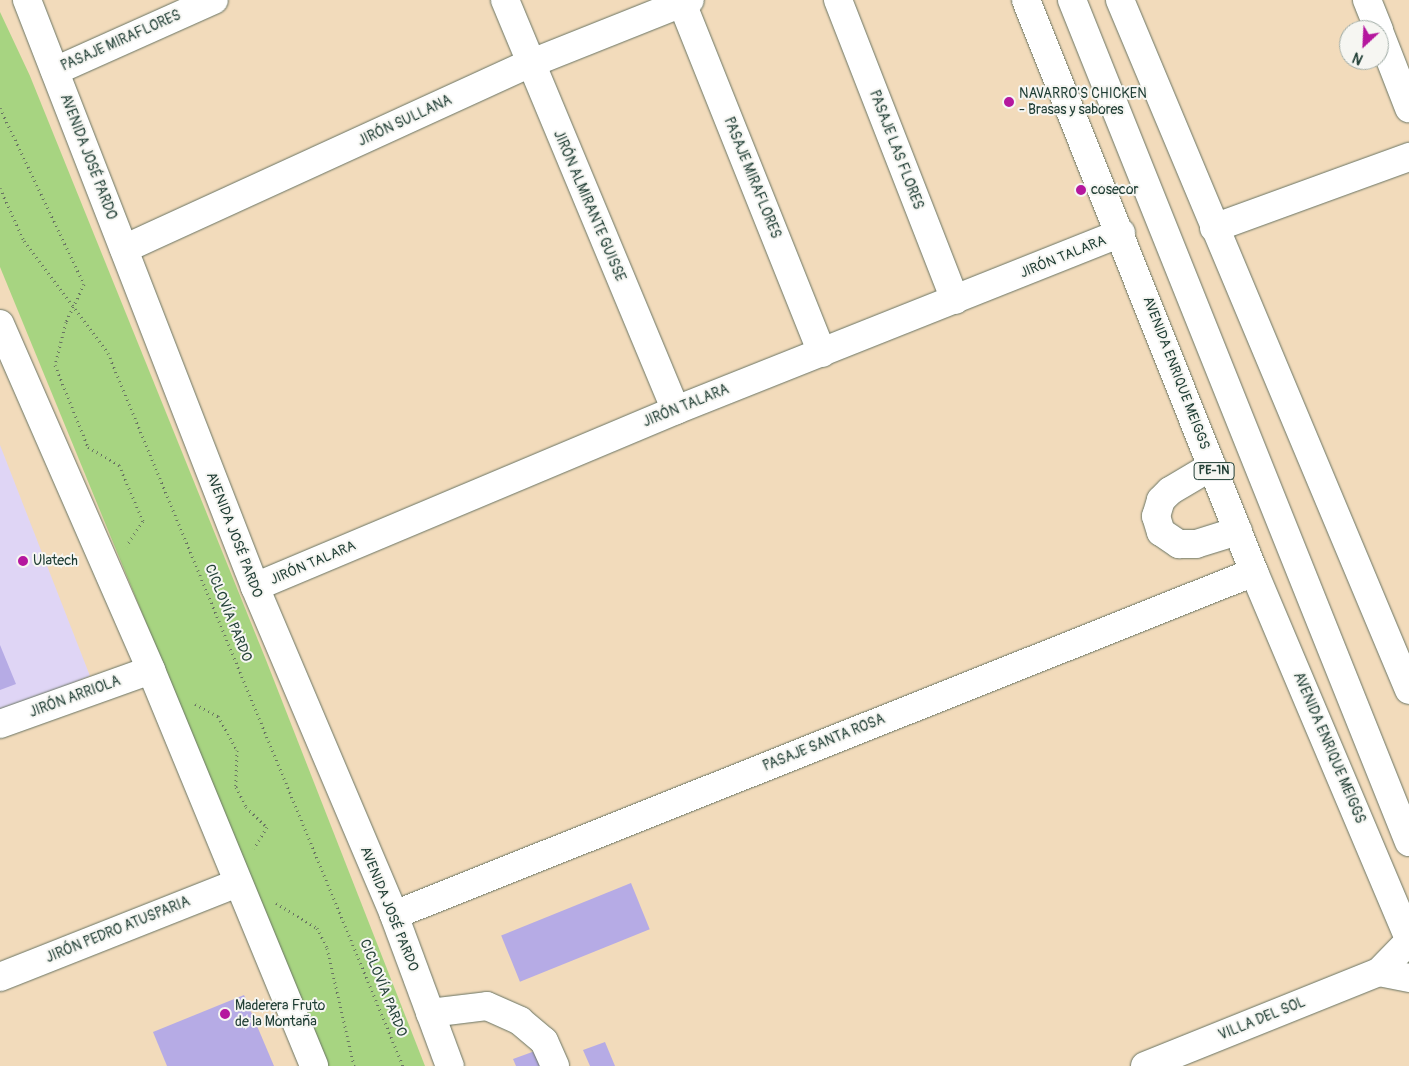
<!DOCTYPE html>
<meta charset="utf-8">
<style>
body{margin:0}
#map{position:relative;width:1409px;height:1066px;overflow:hidden;background:#f2dbbb;font-family:Pangolin,sans-serif}
div>[style]{position:absolute}
.built>*{inset:0;background:#dfd5f5}
.green>*{inset:0;background:#a7d481}
.building>*{inset:0;background:#b6abe5;transform-origin:0 0}
.path>*{height:3px;margin-top:-1.5px;transform-origin:0;background:repeating-linear-gradient(90deg,#697463 0 1px,transparent 0 5px)}
.roads{filter:drop-shadow(0 0 1px #697463) drop-shadow(0 0 1px #697463)}
.minor>*{height:28px;margin:-14px;padding:0 14px;transform-origin:14px;border-radius:14px;background:#fff}
.major>*{height:28px;margin:-14px;padding:0 14px;transform-origin:14px;border-radius:14px;background:#fff}
.highway>*{height:28px;margin:-14px;padding:0 14px;transform-origin:14px;border-radius:14px;background:#fff}
.dots>*{width:14px;height:14px;translate:-50% -50%;box-sizing:border-box;border:2px solid #f6f6f2;border-radius:50%}
span{translate:-50% -50%;white-space:nowrap;text-align:center;line-height:1.15;-webkit-text-stroke:4px #f6f6f2;paint-order:stroke}
.shield-label span{padding:1px 4px;background:#f6f6f2;border:1px solid;border-radius:4px;-webkit-text-stroke-width:0}
.shield-label{font-size:12px;color:#1f3d34;font-weight:700}
.street-label{font-size:14px;color:#1f3d34}
.poi-label{font-size:14px;color:#1f3d34}
.left{translate:0 -50%;text-align:left}
.north{position:absolute;left:1339px;top:20px;width:50px;height:50px;box-sizing:border-box;background:#f6f6f2;border:1px solid #a0aca6;border-radius:50%;rotate:205deg;font-size:14px;font-weight:700;line-height:20px;text-align:center;color:#1f3d34}
.north::after{content:'';display:block;margin:auto;width:18px;height:22px;background:#b5179e;clip-path:polygon(50% 0,100% 100%,50% 72%,0 100%)}
</style>
<div id="map">
<div class="built">
<i style="clip-path:polygon(0 445px,90px 676px,0 713px)"></i>
</div>
<div class="green">
<i style="clip-path:polygon(0 12px,30px 76px,266px 660px,425px 1066px,328px 1066px,0 267px)"></i>
</div>
<div class="building">
<i style="clip-path:polygon(0 645px,16px 684px,0 690px)"></i>
<i style="left:631px;top:883px;width:50px;height:140px;rotate:68deg"></i>
<i style="clip-path:polygon(244px 995px,274px 1066px,167px 1066px,153px 1032px)"></i>
<i style="clip-path:polygon(605px 1042px,615px 1066px,590px 1066px,583px 1050px)"></i>
<i style="clip-path:polygon(535px 1051px,541px 1066px,516px 1066px,513px 1059px)"></i>
</div>
<div class="path">
<i style="left:0;top:108px;width:195px;rotate:64.5deg"></i>
<i style="left:84px;top:284px;width:42px;rotate:115.3deg"></i>
<i style="left:66px;top:322px;width:44px;rotate:104.3deg"></i>
<i style="left:55px;top:365px;width:88px;rotate:68.1deg"></i>
<i style="left:88px;top:447px;width:36px;rotate:30deg"></i>
<i style="left:119px;top:465px;width:61px;rotate:66.8deg"></i>
<i style="left:143px;top:521px;width:30px;rotate:124deg"></i>
<i style="left:0;top:188px;width:58px;rotate:65.6deg"></i>
<i style="left:24px;top:241px;width:140px;rotate:53.1deg"></i>
<i style="left:108px;top:353px;width:772px;rotate:67.52deg"></i>
<i style="left:195px;top:704px;width:26px;rotate:28deg"></i>
<i style="left:218px;top:716px;width:39px;rotate:61deg"></i>
<i style="left:237px;top:750px;width:37px;rotate:92deg"></i>
<i style="left:236px;top:787px;width:22px;rotate:63deg"></i>
<i style="left:246px;top:807px;width:29px;rotate:44deg"></i>
<i style="left:267px;top:827px;width:25px;rotate:122deg"></i>
<i style="left:276px;top:903px;width:48px;rotate:31.4deg"></i>
<i style="left:317px;top:928px;width:22px;rotate:63deg"></i>
<i style="left:327px;top:948px;width:121px;rotate:77.1deg"></i>
</div>
<div class="roads">
<div class="minor">
<i style="left:505px;top:0;width:444px;rotate:67.4deg"></i>
<i style="left:838px;top:0;width:322px;rotate:68.7deg"></i>
<i style="left:1120px;top:0;width:748px;rotate:67.27deg"></i>
<i style="left:1367px;top:0;width:32px;rotate:68deg"></i>
<i style="left:682px;top:3px;width:377px;rotate:68.2deg"></i>
<i style="left:1379px;top:31px;width:83px;rotate:68.7deg"></i>
<i style="left:55px;top:71px;width:174px;rotate:-24.1deg"></i>
<i style="left:1214px;top:228px;width:208px;rotate:-20deg"></i>
<i style="left:124px;top:249px;width:445px;rotate:-24.6deg"></i>
<i style="left:529px;top:64px;width:173px;rotate:-21.7deg"></i>
<i style="left:1212px;top:466px;width:49px;rotate:149.2deg"></i>
<i style="left:1170px;top:491px;width:13px;rotate:135deg"></i>
<i style="left:1161px;top:500px;width:17px;rotate:107deg"></i>
<i style="left:1156px;top:516px;width:17px;rotate:73deg"></i>
<i style="left:1161px;top:532px;width:22px;rotate:34deg"></i>
<i style="left:1179px;top:544px;width:17px"></i>
<i style="left:1196px;top:544px;width:44px;rotate:-17.2deg"></i>
<i style="left:255px;top:587px;width:457px;rotate:-22.8deg"></i>
<i style="left:676px;top:410px;width:479px;rotate:-21.7deg"></i>
<i style="left:0;top:724px;width:160px;rotate:-19.7deg"></i>
<i style="left:394px;top:915px;width:926px;rotate:-21.74deg"></i>
<i style="left:1379px;top:972px;width:31px;rotate:11deg"></i>
<i style="left:0;top:977px;width:255px;rotate:-21.6deg"></i>
<i style="left:430px;top:1013px;width:57px;rotate:-7deg"></i>
<i style="left:487px;top:1006px;width:36px;rotate:24deg"></i>
<i style="left:520px;top:1021px;width:31px;rotate:40deg"></i>
<i style="left:544px;top:1041px;width:27px;rotate:66deg"></i>
<i style="left:1145px;top:1066px;width:252px;rotate:-21.9deg"></i>
<i style="left:1379px;top:972px;width:43px;rotate:-45.9deg"></i>
</div>
<div class="major">
<i style="left:27px;top:0;width:630px;rotate:68.77deg"></i>
<i style="left:255px;top:587px;width:356px;rotate:67deg"></i>
<i style="left:394px;top:915px;width:161px;rotate:69.7deg"></i>
<i style="left:0;top:324px;width:378px;rotate:66.4deg"></i>
<i style="left:151px;top:670px;width:428px;rotate:67.6deg"></i>
</div>
<div class="highway">
<i style="left:1026px;top:0;width:616px;rotate:68.27deg"></i>
<i style="left:1254px;top:572px;width:398px;rotate:67.1deg"></i>
<i style="left:1072px;top:0;width:907px;rotate:68.19deg"></i>
</div>
</div>
<div class="dots">
<i style="left:1009px;top:102px;background:#b5179e"></i>
<i style="left:1081px;top:190px;background:#b5179e"></i>
<i style="left:23px;top:561px;background:#b5179e"></i>
<i style="left:225px;top:1014px;background:#b5179e"></i>
</div>
<div class="shield-label">
<span style="left:1214px;top:471px">PE-1N</span>
</div>
<div class="street-label">
<span style="left:121px;top:41px;rotate:-24deg">PASAJE MIRAFLORES</span>
<span style="left:405px;top:121px;rotate:-25deg">JIRÓN SULLANA</span>
<span style="left:896px;top:150px;rotate:69deg">PASAJE LAS FLORES</span>
<span style="left:88px;top:157px;rotate:69deg">AVENIDA JOSÉ PARDO</span>
<span style="left:752px;top:178px;rotate:68deg">PASAJE MIRAFLORES</span>
<span style="left:589px;top:206px;rotate:67deg">JIRÓN ALMIRANTE GUISSE</span>
<span style="left:1063px;top:257px;rotate:-22deg">JIRÓN TALARA</span>
<span style="left:1176px;top:373px;rotate:69deg">AVENIDA ENRIQUE MEIGGS</span>
<span style="left:686px;top:406px;rotate:-22deg">JIRÓN TALARA</span>
<span style="left:234px;top:535px;rotate:69deg">AVENIDA JOSÉ PARDO</span>
<span style="left:313px;top:563px;rotate:-23deg">JIRÓN TALARA</span>
<span style="left:228px;top:613px;rotate:68deg">CICLOVÍA PARDO</span>
<span style="left:75px;top:697px;rotate:-20deg">JIRÓN ARRIOLA</span>
<span style="left:824px;top:743px;rotate:-22deg">PASAJE SANTA ROSA</span>
<span style="left:1329px;top:748px;rotate:67deg">AVENIDA ENRIQUE MEIGGS</span>
<span style="left:389px;top:909px;rotate:68deg">AVENIDA JOSÉ PARDO</span>
<span style="left:118px;top:930px;rotate:-22deg">JIRÓN PEDRO ATUSPARIA</span>
<span style="left:383px;top:988px;rotate:68deg">CICLOVÍA PARDO</span>
<span style="left:1262px;top:1019px;rotate:-22deg">VILLA DEL SOL</span>
</div>
<div class="poi-label">
<span class="left" style="left:1019px;top:102px">NAVARRO'S CHICKEN<br>- Brasas y sabores</span>
<span class="left" style="left:1091px;top:190px">cosecor</span>
<span class="left" style="left:33px;top:561px">Ulatech</span>
<span class="left" style="left:235px;top:1014px">Maderera Fruto<br>de la Montaña</span>
</div>
<div class="north">N</div>
</div>
